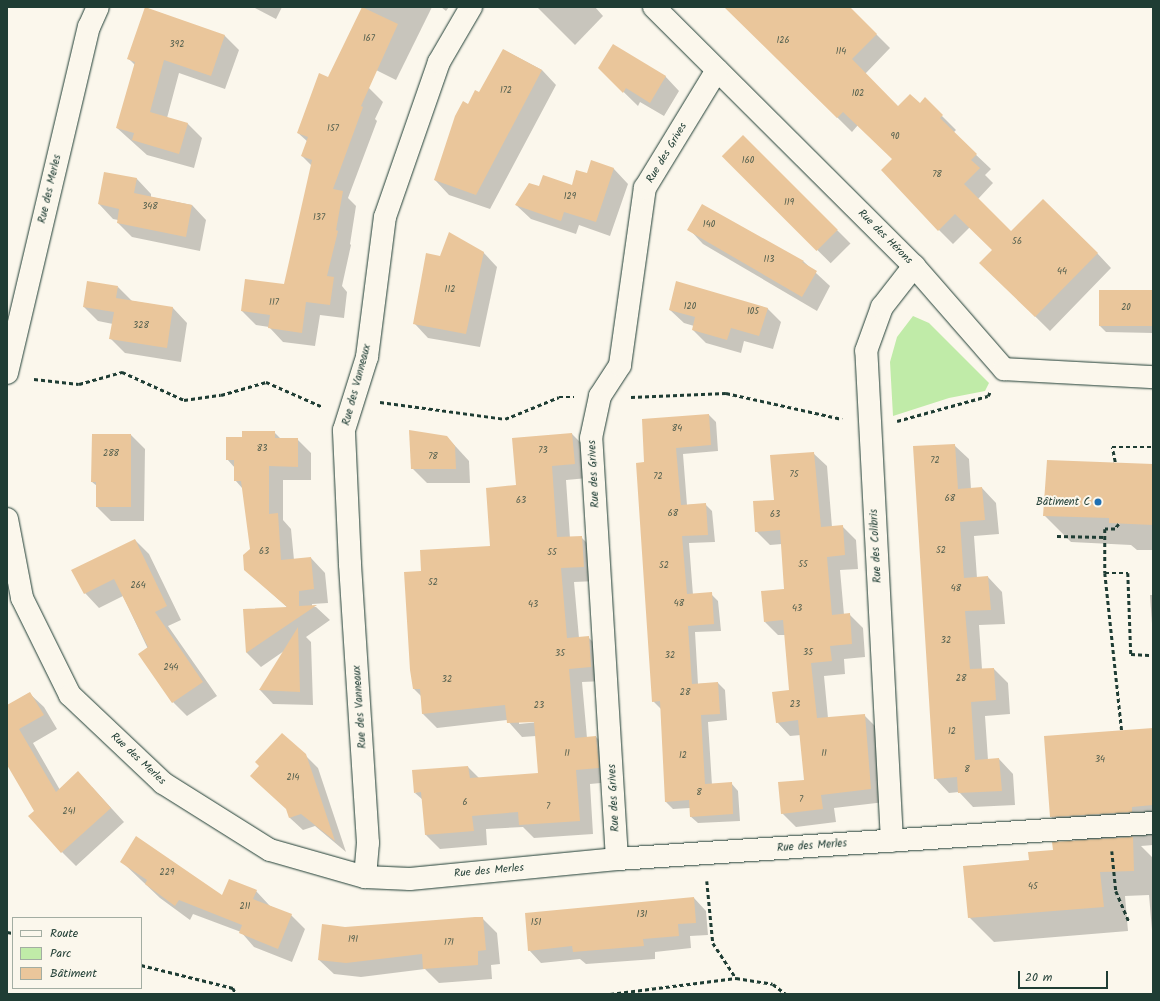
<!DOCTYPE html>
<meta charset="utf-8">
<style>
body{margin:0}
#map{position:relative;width:1160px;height:1001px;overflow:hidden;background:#fbf7ec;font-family:Kalam,sans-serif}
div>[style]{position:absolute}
.green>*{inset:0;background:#c0eba8}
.shadow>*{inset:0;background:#0003;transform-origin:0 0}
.building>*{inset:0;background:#eac69b;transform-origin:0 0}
.path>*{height:2.5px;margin-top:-1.25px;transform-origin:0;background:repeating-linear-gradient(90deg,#1f3d34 0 4px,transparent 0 7px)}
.roads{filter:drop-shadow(0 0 1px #1f3d34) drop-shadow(0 0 1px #1f3d34)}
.minor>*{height:22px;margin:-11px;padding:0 11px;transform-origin:11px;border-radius:11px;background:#fbf7ec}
.dots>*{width:11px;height:11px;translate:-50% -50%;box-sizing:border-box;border:2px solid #fbf7ec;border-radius:50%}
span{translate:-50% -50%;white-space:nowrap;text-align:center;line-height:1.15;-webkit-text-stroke:4px #fbf7ec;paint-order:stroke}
.number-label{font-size:9px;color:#525f4e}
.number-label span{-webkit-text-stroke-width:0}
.street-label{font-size:11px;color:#1f3d34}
.poi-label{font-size:11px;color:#1f3d34}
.right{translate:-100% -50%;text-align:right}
.frame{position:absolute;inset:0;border:8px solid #1f3d34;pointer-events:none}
.legend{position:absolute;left:12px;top:917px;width:130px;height:72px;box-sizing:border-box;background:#fbf7ec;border:1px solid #a3ada2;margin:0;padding:5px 7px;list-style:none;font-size:12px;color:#1f3d34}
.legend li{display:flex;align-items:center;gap:8px;height:20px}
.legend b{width:20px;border:1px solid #a3ada2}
.scale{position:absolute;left:1018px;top:971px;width:90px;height:18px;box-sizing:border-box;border:2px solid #1f3d34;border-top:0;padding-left:5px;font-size:12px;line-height:14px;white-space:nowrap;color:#1f3d34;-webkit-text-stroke:3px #fbf7ec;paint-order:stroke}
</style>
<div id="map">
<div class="green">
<i style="clip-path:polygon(913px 316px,929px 323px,989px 383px,985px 391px,949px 398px,893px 416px,890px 362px,897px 337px)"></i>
</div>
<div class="shadow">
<i style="clip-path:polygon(253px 7px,282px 7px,276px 19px)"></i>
<i style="clip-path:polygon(363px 7px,432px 7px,396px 80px,362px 63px,345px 45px)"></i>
<i style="clip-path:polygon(441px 7px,449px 7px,446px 11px)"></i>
<i style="clip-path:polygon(537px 7px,595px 7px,603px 16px,575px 45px)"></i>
<i style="clip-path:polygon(726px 7px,849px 7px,890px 48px,865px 74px,898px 107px,920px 104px,925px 99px,956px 130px,953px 133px,991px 169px,985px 175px,993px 183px,978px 199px,1011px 233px,1097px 253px,1111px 268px,1050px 331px,995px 277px,993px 250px,970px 227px,953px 244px,939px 230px,893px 159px,858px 125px,852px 132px)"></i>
<i style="clip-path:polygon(146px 8px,225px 36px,239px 50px,225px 89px,179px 73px,167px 118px,188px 124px,202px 138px,194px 168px,147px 155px,117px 128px,135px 65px,128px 58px)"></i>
<i style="clip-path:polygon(504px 50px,542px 70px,556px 85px,490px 209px,449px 195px,435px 180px,468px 105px,480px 94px)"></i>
<i style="clip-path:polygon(599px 68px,665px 76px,679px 91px,664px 116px,640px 102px,638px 106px)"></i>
<i style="clip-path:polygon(331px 74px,369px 88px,383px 102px,375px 119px,377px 121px,348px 198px,356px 206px,350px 244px,351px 245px,342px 286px,347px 292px,344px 318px,320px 315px,315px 346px,283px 342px,269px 327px,256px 325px,242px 311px,285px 286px,312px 166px,302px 156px,308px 142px,298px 133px)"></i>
<i style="left:743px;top:136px;width:152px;height:28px;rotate:45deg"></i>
<i style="clip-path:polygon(592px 162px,614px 169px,628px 184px,610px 236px,579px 225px,576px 234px,531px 219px,516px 205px,540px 188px,572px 186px,587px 175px)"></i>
<i style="clip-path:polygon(105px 173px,137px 179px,151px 194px,151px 197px,192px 205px,206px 220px,200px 251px,132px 237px,118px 223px,118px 220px,113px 219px,99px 204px)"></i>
<i style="clip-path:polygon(689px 229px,803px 261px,830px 286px,817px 311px,703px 244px)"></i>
<i style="clip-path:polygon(483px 252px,497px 267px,480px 347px,428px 338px,414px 323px)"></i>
<i style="clip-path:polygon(118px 287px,132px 301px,173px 308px,187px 323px,181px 362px,125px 353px,110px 338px,113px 324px,98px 321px,84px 307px)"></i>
<i style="clip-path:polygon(1153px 291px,1153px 333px,1106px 332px,1099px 325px)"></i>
<i style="clip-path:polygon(767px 308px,781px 322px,773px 349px,744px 341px,741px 353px,706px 343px,693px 330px,694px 326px,684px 323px,670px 310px)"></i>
<i style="clip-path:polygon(709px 415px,716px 422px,718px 451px,683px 454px,687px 505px,705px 504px,712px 511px,715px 542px,689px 543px,693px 595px,711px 594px,718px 601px,721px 631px,695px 632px,698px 684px,718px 683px,725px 690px,727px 720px,708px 722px,712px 785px,731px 783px,738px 791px,740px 821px,698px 823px,690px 816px,690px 808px,673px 809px,666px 802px,661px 709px,653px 701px,645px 463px)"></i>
<i style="clip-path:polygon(274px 432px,281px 439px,297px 439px,311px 453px,311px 480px,283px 480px,283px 520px,291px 529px,294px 560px,311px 558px,325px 573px,328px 603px,312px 604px,312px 607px,316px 607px,330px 620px,306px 637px,311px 642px,313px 705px,273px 704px,260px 690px,284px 651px,261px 667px,247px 653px,244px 610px,288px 608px,245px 569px,251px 550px,243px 489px,235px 480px,235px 468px,227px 459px,243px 438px)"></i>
<i style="clip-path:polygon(evenodd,572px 434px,586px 448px,588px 478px,566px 480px,570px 538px,581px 537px,595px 551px,597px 581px,574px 582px,579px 638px,588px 637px,602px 651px,605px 681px,582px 682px,587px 738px,596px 737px,610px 751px,612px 782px,590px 784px,593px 834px,534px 838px,523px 827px,486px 829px,487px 845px,440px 849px,426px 835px,423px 800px,415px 793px,468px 767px,480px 779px,539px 774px,536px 736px,522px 737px,507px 720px,437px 728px,423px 714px,422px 697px,414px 689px,422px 572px,491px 547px,517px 486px,572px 434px,539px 720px,539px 722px,519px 724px,519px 722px,539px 720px)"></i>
<i style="clip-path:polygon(131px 435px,145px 449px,144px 521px,111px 521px,97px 507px,97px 486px,92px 482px)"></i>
<i style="clip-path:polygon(447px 437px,469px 461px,470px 483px,427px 483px,412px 468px)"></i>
<i style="clip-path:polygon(954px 445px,969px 459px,971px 489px,982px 488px,996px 503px,999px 534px,974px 536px,977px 578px,988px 577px,1002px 592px,1005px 624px,979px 625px,982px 669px,994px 669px,1008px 683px,1010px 714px,985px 716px,988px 760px,999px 759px,1013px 774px,1015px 805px,973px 807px,959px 792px,949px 793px,935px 778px)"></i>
<i style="clip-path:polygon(813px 453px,827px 466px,832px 527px,842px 526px,856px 540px,858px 569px,840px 570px,844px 615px,849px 614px,863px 628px,865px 657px,844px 659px,845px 674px,824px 676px,828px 718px,864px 715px,878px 729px,885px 802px,834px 808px,836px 822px,796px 827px,782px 813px,805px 781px,801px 735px,790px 736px,777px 722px,790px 691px,785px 635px,778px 635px,765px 622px,785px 590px,782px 544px,770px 545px,756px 531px,775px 501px)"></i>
<i style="clip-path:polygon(1153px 465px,1153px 550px,1137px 550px,1131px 545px,1071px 542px,1044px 515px)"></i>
<i style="clip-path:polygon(135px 540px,149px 554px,181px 620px,168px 626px,217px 696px,187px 716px,173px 702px,123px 596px,99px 608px,85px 593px)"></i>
<i style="clip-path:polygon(1150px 595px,1153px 595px,1153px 638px)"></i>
<i style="clip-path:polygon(29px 693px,44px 707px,57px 729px,33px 743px,60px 790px,92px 787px,124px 822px,76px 866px,62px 852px,7px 763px,7px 706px)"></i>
<i style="clip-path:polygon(1153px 729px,1153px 845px,1141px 846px,1153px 858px,1153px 942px,1149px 895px,1125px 896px,1128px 931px,994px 942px,969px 917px,1030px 861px,1076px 842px,1051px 817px)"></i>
<i style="clip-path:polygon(305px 755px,318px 768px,346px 852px,315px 826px,303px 830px,290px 818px,288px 810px)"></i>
<i style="clip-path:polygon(122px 862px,223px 897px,256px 891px,270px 906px,291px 915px,305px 929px,292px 962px,254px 947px,241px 932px,193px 914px,190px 920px,160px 898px)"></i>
<i style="clip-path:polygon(694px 898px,706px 911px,708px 935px,690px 936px,691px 948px,655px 952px,655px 959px,586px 964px,580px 959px,541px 963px,529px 950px)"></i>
<i style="clip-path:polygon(482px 918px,497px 933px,500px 964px,491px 965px,492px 979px,439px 983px,425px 969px,361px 977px,334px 974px,319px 960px,345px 928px)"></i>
</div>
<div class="building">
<i style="clip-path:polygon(145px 7px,225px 35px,211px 76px,164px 60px,150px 112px,188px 123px,179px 154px,132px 140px,134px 133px,116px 128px,135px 62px,127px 59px)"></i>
<i style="clip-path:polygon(362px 7px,398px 24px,361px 106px,363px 107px,333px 189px,343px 191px,336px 230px,338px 231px,327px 276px,334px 277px,330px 305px,306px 302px,302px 333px,268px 328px,270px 315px,241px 311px,245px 279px,284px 284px,312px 160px,301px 156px,308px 137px,297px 133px,319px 73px,328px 77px)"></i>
<i style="clip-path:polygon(724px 7px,850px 7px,877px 34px,852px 59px,898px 106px,910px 94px,920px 103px,925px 97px,943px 115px,940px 118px,977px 154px,971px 160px,980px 168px,964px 184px,1011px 231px,1043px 199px,1098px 253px,1035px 317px,979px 263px,992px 250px,955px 214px,938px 231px,881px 170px,892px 159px,843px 112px,837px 118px)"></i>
<i style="clip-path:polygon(613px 44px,666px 76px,650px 103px,626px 88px,623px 93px,598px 68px)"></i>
<i style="clip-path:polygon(503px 49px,542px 70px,476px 195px,434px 180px,455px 116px,463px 101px,468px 104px,475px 90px,479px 92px)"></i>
<i style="left:743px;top:135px;width:134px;height:30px;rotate:45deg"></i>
<i style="clip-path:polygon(591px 160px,614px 168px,596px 222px,564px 212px,561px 221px,515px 205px,529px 183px,539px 186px,543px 175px,572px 185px,576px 170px,587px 173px)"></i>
<i style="clip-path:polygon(104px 172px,137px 178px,134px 193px,192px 205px,186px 237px,117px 223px,119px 209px,98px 204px)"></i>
<i style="clip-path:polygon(702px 204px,804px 261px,802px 262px,817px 271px,802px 297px,687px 230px)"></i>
<i style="clip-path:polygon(449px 232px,484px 252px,466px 334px,413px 324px,426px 253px,440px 256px)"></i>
<i style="clip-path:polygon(87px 281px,118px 286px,116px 298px,173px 307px,167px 348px,109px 339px,114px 312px,83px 307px)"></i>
<i style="clip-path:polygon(676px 281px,768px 308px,759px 336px,731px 328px,727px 340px,692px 330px,695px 317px,669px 310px)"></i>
<i style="left:1099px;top:290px;width:54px;height:36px"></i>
<i style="clip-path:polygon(709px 414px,711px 445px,676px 448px,681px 505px,706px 503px,708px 535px,682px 536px,687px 594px,712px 592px,714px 624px,688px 626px,692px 684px,718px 682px,720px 714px,701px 715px,705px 784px,732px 782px,733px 814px,690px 817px,689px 800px,665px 802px,660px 701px,652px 702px,636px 463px,644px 462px,642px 419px)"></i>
<i style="clip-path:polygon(409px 430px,447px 436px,455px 446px,456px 469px,411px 469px)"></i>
<i style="clip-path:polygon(242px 431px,275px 431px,275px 438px,298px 438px,298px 467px,269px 466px,269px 514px,278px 513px,281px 560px,311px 557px,314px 589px,299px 591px,299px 606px,317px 605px,246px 653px,243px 609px,287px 607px,244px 570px,243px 555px,250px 549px,241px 481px,234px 481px,234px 460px,226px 460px,226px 437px,242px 437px)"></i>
<i style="clip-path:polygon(572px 433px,575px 464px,552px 466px,557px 537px,582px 536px,584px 567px,561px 568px,567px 638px,589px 636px,591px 667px,569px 669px,575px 738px,596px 736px,599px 766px,599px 768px,576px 770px,580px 821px,519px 825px,518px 812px,472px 816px,474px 831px,425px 835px,421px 792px,414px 793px,412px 770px,468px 766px,470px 778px,538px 773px,534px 722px,507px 723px,505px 705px,422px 714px,420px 689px,413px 689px,410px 670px,404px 572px,421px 571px,420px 550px,490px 546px,486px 488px,516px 485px,512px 438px)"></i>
<i style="clip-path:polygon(92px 434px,131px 434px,131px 507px,96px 507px,96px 482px,91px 482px)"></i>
<i style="clip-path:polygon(955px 444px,958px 489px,982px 487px,985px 520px,960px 522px,964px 578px,988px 576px,991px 610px,965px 611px,970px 669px,994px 668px,996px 700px,971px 702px,975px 760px,999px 758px,1002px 791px,958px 793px,957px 777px,934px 779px,913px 446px)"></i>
<i style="clip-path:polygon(814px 452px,821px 527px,843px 525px,845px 555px,827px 557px,832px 615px,850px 613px,852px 644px,830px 646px,832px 661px,811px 663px,817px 718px,865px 714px,871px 789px,821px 795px,823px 809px,781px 814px,778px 782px,804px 780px,798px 720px,776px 723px,772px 692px,789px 690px,783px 620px,764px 622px,761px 591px,784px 589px,780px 530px,755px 532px,753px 501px,774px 500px,770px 455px)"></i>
<i style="clip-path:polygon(1047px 460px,1153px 464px,1153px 525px,1109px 523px,1109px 518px,1043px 516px)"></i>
<i style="clip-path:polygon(135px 539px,167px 606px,155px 612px,203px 682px,172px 703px,138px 654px,148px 647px,114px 579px,84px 594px,71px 570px)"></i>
<i style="clip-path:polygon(298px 627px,300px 692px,259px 690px)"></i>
<i style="clip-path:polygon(30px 692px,44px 715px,19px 729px,56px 792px,78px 771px,111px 808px,61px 853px,28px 816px,34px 811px,7px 765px,7px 705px)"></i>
<i style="clip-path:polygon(1153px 728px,1153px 805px,1132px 807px,1132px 812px,1050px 817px,1044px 736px)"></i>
<i style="clip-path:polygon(282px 733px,306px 754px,335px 841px,301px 814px,289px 818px,286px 809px,250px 776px,259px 766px,255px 762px)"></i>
<i style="clip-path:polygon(136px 836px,222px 895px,229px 879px,257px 890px,253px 899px,292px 914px,278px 949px,239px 933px,242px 925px,179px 900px,175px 906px,145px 884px,147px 880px,120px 862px)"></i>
<i style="clip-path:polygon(1133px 837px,1134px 871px,1100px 872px,1104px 907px,968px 918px,963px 866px,1029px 860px,1028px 852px,1053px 850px,1052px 842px)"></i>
<i style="clip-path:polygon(694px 897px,696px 923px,678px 924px,679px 936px,643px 939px,644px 946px,573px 952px,572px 946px,528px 951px,525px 913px)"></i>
<i style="clip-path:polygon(475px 917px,483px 917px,486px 950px,478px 951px,478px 965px,423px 969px,422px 954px,346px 963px,318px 960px,322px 924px,345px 927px)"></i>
</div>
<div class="path">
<i style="left:34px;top:379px;width:45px;rotate:6.3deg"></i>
<i style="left:79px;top:384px;width:45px;rotate:-15.6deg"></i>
<i style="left:122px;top:372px;width:68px;rotate:24.3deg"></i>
<i style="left:184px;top:400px;width:37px;rotate:-8deg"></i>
<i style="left:221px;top:395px;width:47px;rotate:-16.1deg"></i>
<i style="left:266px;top:382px;width:62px;rotate:23.7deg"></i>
<i style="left:631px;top:397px;width:95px;rotate:-2.4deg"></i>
<i style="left:726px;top:393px;width:119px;rotate:12.6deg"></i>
<i style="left:380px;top:402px;width:126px;rotate:7.7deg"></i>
<i style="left:505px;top:419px;width:58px;rotate:-22.2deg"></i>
<i style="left:559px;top:397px;width:15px"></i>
<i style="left:897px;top:421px;width:94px;rotate:-15.4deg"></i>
<i style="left:988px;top:396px;width:4px;rotate:-63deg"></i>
<i style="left:1115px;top:462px;width:15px;rotate:-101deg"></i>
<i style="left:1112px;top:447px;width:41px"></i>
<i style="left:1119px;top:524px;width:6px;rotate:129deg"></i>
<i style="left:1115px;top:529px;width:10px;rotate:180deg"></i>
<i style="left:1105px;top:529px;width:44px;rotate:90deg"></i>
<i style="left:1105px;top:573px;width:159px;rotate:83.9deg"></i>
<i style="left:1057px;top:536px;width:48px;rotate:1.2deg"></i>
<i style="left:1105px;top:573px;width:23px"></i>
<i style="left:1128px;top:573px;width:81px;rotate:87.9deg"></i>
<i style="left:1131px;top:654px;width:22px;rotate:3deg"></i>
<i style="left:1112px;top:851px;width:40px;rotate:84.3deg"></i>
<i style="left:1116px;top:891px;width:34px;rotate:67deg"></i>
<i style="left:707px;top:881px;width:62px;rotate:84.5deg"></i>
<i style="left:713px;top:943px;width:42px;rotate:56.7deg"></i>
<i style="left:7px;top:932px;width:6px;rotate:9deg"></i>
<i style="left:141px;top:965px;width:95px;rotate:14deg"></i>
<i style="left:233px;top:988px;width:7px;rotate:63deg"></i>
<i style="left:610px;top:994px;width:127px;rotate:-7.2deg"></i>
<i style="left:736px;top:978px;width:37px;rotate:9deg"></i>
<i style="left:773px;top:984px;width:16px;rotate:38deg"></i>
</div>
<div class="roads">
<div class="minor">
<i style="left:654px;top:7px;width:367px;rotate:44.9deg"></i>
<i style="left:914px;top:266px;width:137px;rotate:48.9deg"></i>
<i style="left:1004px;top:369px;width:149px;rotate:3.1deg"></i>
<i style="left:7px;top:373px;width:356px;rotate:-76.7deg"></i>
<i style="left:89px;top:27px;width:22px;rotate:-66deg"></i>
<i style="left:7px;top:519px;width:80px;rotate:79.2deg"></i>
<i style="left:22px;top:598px;width:108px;rotate:63.7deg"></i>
<i style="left:70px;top:695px;width:128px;rotate:43.4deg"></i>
<i style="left:163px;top:783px;width:126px;rotate:32.1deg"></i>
<i style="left:270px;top:850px;width:99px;rotate:15.9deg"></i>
<i style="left:365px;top:877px;width:45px;rotate:2.5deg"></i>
<i style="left:410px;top:879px;width:208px;rotate:-5.5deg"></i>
<i style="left:617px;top:859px;width:537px;rotate:-3.84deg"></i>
<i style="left:892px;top:841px;width:491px;rotate:-93deg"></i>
<i style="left:866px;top:351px;width:47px;rotate:-70deg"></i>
<i style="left:882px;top:307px;width:52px;rotate:-52deg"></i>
<i style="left:617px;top:859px;width:422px;rotate:-93.5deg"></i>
<i style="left:591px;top:438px;width:43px;rotate:-77.9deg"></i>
<i style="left:600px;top:396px;width:37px;rotate:-57deg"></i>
<i style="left:620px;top:365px;width:179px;rotate:-82deg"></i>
<i style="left:645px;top:188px;width:138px;rotate:-58.6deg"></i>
<i style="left:365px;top:877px;width:34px;rotate:-85deg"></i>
<i style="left:368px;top:843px;width:280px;rotate:-93.7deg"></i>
<i style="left:350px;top:564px;width:134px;rotate:-92.6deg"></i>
<i style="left:344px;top:430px;width:77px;rotate:-72.5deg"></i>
<i style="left:367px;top:357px;width:141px;rotate:-82.7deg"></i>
<i style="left:385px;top:217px;width:164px;rotate:-70.8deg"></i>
<i style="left:439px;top:62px;width:64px;rotate:-59.8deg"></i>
</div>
</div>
<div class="dots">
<i style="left:1098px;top:502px;background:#1f6fb2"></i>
</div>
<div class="number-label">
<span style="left:369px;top:39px">167</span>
<span style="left:783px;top:41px">126</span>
<span style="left:177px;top:45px">392</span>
<span style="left:841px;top:52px">114</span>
<span style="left:506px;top:91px">172</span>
<span style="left:858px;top:94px">102</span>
<span style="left:333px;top:129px">157</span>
<span style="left:895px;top:137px">90</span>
<span style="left:748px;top:161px">160</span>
<span style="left:937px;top:175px">78</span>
<span style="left:570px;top:197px">129</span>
<span style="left:789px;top:203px">119</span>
<span style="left:150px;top:207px">348</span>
<span style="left:319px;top:218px">137</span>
<span style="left:709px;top:225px">140</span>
<span style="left:1017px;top:242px">56</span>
<span style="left:769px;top:260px">113</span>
<span style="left:1062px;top:272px">44</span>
<span style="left:450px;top:290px">112</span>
<span style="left:274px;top:303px">117</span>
<span style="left:690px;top:307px">120</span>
<span style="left:1126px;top:308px">20</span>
<span style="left:753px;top:312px">105</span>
<span style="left:141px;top:326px">328</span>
<span style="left:677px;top:429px">84</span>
<span style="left:262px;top:449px">83</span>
<span style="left:543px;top:451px">73</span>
<span style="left:111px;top:454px">288</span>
<span style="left:433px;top:457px">78</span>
<span style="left:935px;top:461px">72</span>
<span style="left:794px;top:475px">75</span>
<span style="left:658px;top:477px">72</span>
<span style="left:950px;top:499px">68</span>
<span style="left:521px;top:501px">63</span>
<span style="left:673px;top:514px">68</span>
<span style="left:775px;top:515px">63</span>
<span style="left:941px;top:551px">52</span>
<span style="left:264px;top:552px">63</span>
<span style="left:552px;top:553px">55</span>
<span style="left:803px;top:565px">55</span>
<span style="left:664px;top:566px">52</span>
<span style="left:433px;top:583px">52</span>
<span style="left:138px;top:586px">264</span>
<span style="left:956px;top:589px">48</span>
<span style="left:679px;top:604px">48</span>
<span style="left:533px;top:605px">43</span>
<span style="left:797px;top:609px">43</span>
<span style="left:946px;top:641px">32</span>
<span style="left:808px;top:653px">35</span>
<span style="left:560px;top:654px">35</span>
<span style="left:670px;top:656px">32</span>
<span style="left:171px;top:668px">244</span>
<span style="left:961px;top:679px">28</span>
<span style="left:447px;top:680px">32</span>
<span style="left:685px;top:693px">28</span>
<span style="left:795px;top:705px">23</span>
<span style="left:539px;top:706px">23</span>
<span style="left:952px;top:732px">12</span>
<span style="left:567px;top:754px">11</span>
<span style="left:824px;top:754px">11</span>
<span style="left:683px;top:756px">12</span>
<span style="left:1100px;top:760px">34</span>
<span style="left:967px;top:770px">8</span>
<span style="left:293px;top:778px">214</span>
<span style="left:699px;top:793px">8</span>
<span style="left:801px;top:800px">7</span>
<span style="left:465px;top:803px">6</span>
<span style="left:548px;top:807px">7</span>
<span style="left:69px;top:812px">241</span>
<span style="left:167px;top:873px">229</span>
<span style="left:1033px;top:887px">45</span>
<span style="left:245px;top:907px">211</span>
<span style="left:642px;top:915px">131</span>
<span style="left:536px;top:923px">151</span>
<span style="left:353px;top:940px">191</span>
<span style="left:449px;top:943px">171</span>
</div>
<div class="street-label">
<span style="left:667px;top:153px;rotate:-59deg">Rue des Grives</span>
<span style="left:50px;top:189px;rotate:-77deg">Rue des Merles</span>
<span style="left:885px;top:237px;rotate:45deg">Rue des Hérons</span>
<span style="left:357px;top:385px;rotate:-75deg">Rue des Vanneaux</span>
<span style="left:594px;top:474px;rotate:-93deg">Rue des Grives</span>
<span style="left:876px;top:546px;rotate:-93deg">Rue des Colibris</span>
<span style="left:360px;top:707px;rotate:-94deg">Rue des Vanneaux</span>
<span style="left:138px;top:759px;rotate:43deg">Rue des Merles</span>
<span style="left:614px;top:798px;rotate:-93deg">Rue des Grives</span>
<span style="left:812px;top:846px;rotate:-4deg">Rue des Merles</span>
<span style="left:489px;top:871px;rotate:-5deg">Rue des Merles</span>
</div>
<div class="poi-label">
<span class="right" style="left:1090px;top:502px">Bâtiment C</span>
</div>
<div class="frame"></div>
<ul class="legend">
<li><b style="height:5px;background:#fbf7ec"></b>Route</li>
<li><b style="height:11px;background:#c0eba8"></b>Parc</li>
<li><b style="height:11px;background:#eac69b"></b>Bâtiment</li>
</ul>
<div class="scale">20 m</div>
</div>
